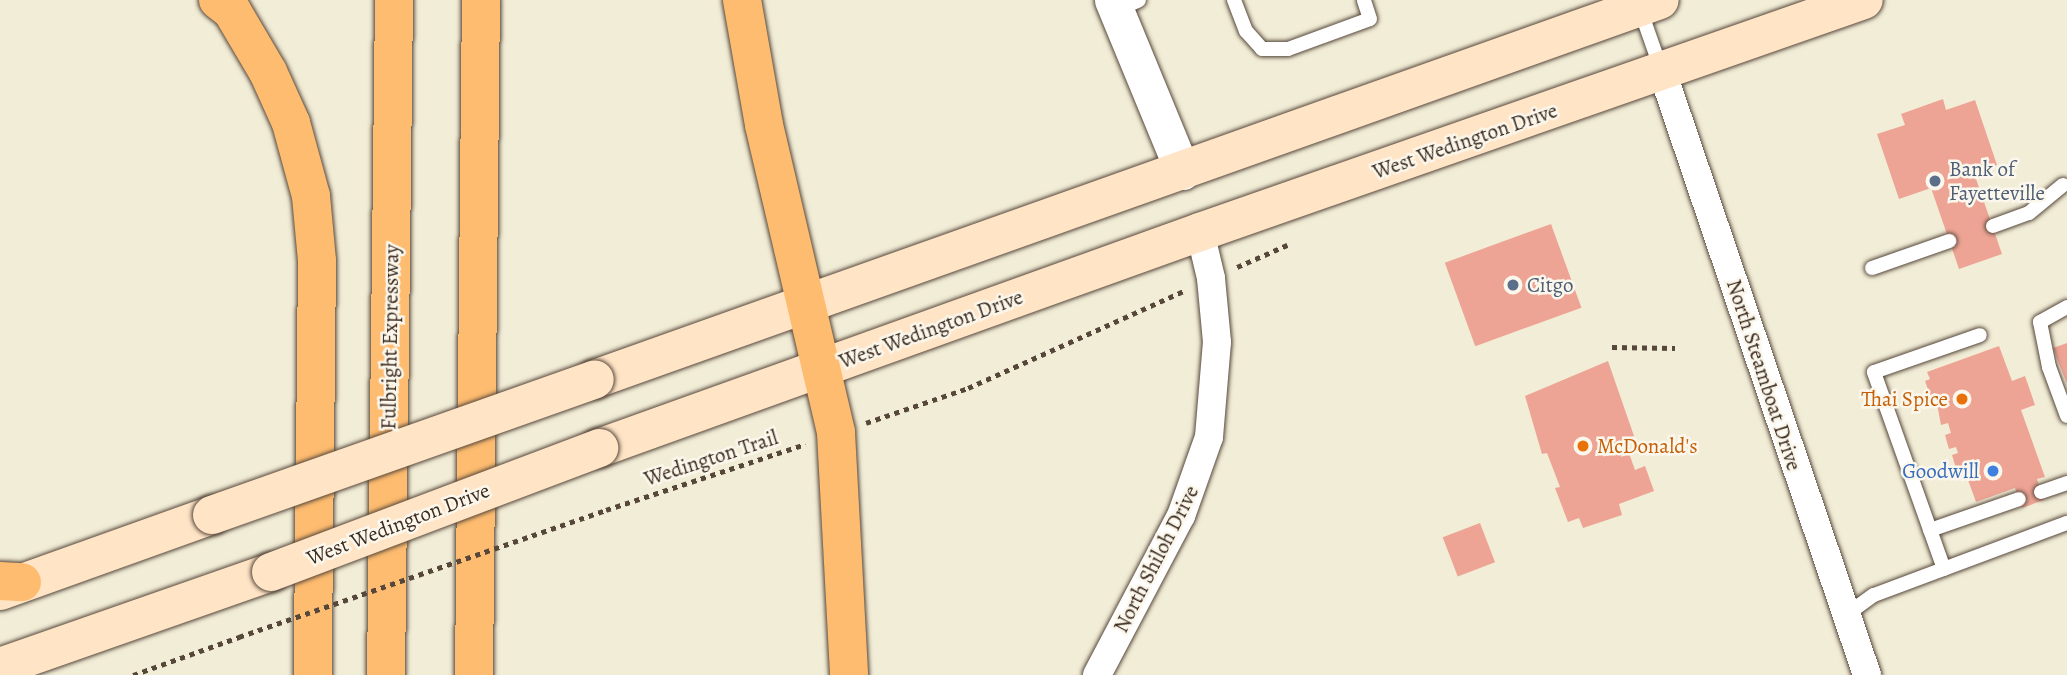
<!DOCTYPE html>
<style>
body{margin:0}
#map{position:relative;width:2067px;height:675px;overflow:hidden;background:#f2edd7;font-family:Alegreya,serif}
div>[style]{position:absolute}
.building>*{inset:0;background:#eea495;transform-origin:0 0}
.path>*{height:4.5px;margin-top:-2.25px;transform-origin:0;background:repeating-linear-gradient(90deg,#56473a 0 5px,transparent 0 10px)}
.roads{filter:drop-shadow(0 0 2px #56473a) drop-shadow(0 0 2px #56473a)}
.service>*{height:14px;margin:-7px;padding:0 7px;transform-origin:7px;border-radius:7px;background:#fff}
.minor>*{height:28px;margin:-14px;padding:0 14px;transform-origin:14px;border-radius:14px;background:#fff}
.tertiary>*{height:35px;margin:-17.5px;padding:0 17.5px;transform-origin:17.5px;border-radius:17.5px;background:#fff}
.secondary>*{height:38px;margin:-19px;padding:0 19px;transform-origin:19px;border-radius:19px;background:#ffe4c6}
.motorway>*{height:38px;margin:-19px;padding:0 19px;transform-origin:19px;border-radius:19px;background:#febc70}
.path-bridge>*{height:4.5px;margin-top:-2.25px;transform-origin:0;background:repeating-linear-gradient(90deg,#56473a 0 5px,transparent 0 10px)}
.bridges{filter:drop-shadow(0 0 2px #56473a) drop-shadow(0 0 2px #56473a)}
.secondary-bridge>*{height:38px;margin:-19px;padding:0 19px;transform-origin:19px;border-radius:19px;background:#ffe4c6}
.dots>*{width:19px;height:19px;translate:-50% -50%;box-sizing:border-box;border:4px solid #fbf7ec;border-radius:50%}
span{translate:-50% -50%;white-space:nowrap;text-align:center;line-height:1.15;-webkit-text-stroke:5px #fbf7ec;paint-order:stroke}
.street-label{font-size:21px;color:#3b2a1e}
.service-label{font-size:21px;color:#4e5e75}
.left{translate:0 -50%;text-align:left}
.food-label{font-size:21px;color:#c56008}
.right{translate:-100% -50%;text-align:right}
.shop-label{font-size:21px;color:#366cbe}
</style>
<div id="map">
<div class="building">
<i style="clip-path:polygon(1943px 99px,1946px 110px,1975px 100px,1997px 165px,1974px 173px,2002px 254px,1959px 269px,1931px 188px,1899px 199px,1877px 134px,1905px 125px,1901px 114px)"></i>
<i style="left:1551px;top:224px;width:89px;height:113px;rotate:70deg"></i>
<i style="clip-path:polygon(2067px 343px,2067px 384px,2053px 348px)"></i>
<i style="clip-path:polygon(1999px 346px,2012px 381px,2025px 376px,2035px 405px,2021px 410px,2045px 477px,2037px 479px,2044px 500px,2022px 508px,2015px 488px,1976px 502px,1963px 466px,1956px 468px,1952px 455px,1958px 453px,1956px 447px,1949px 449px,1945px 435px,1951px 433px,1948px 423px,1941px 425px,1935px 393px,1930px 395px,1925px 381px,1930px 379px,1927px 372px)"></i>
<i style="clip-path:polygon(1608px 361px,1634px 436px,1624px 439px,1635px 470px,1645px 466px,1654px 491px,1619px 504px,1622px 515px,1583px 528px,1579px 518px,1568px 522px,1555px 488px,1560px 487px,1547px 453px,1542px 454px,1525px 396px)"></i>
<i style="left:1480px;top:523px;width:42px;height:40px;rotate:69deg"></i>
</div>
<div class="path">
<i style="left:1237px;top:267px;width:55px;rotate:-23.7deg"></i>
<i style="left:1612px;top:347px;width:63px;rotate:0.9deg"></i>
<i style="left:866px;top:423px;width:108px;rotate:-18.9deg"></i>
<i style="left:968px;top:388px;width:237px;rotate:-24.2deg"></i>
<i style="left:606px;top:510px;width:210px;rotate:-18.3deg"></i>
<i style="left:133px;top:675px;width:113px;rotate:-19.7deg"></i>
</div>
<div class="roads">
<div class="service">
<i style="left:1234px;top:0;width:33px;rotate:69deg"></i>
<i style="left:1246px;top:31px;width:24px;rotate:48deg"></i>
<i style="left:1262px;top:49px;width:26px"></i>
<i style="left:1288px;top:49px;width:87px;rotate:-20.1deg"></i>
<i style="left:1370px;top:19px;width:20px;rotate:-108deg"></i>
<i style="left:1640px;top:9px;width:64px;rotate:70.7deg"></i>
<i style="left:1117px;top:10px;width:24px;rotate:-24deg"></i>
<i style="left:1993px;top:226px;width:38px;rotate:-20deg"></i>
<i style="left:2029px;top:213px;width:44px;rotate:-39.5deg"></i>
<i style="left:1872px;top:268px;width:82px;rotate:-19.3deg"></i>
<i style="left:2067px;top:307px;width:31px;rotate:151deg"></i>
<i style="left:2040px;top:322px;width:46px;rotate:78.7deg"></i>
<i style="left:2049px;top:367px;width:52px;rotate:69.8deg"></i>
<i style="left:2041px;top:492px;width:28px;rotate:-19deg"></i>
<i style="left:1930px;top:530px;width:94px;rotate:-19.2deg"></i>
<i style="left:1944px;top:569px;width:209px;rotate:-109.6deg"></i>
<i style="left:1874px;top:372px;width:112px;rotate:-19.2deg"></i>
<i style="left:1846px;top:615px;width:34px;rotate:-36deg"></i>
<i style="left:1874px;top:595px;width:206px;rotate:-20.5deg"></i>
</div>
<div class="minor">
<i style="left:1663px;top:74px;width:635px;rotate:71.25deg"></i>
<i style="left:1097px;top:675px;width:180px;rotate:-62.2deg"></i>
<i style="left:1181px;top:516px;width:84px;rotate:-70.5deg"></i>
<i style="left:1209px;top:437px;width:95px;rotate:-85.2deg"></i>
<i style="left:1217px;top:342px;width:64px;rotate:-95.4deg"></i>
<i style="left:1211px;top:278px;width:47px;rotate:-103.4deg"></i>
</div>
<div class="tertiary">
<i style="left:1112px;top:0;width:186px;rotate:67.6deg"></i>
</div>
<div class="secondary">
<i style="left:595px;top:379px;width:1130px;rotate:-19.59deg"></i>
<i style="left:599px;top:448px;width:639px;rotate:-19.77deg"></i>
<i style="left:1200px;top:232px;width:703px;rotate:-19.26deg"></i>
<i style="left:0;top:591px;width:225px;rotate:-19.7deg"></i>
<i style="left:0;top:667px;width:287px;rotate:-19.3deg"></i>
</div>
<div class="motorway">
<i style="left:218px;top:0;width:18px;rotate:38deg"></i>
<i style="left:232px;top:11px;width:71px;rotate:59.5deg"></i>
<i style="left:268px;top:72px;width:56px;rotate:65.7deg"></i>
<i style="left:291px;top:123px;width:76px;rotate:74.7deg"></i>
<i style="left:311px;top:196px;width:65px;rotate:84.7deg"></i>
<i style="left:317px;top:261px;width:414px;rotate:90.6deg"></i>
<i style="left:742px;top:0;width:127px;rotate:80deg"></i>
<i style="left:764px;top:125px;width:316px;rotate:76.8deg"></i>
<i style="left:836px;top:433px;width:242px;rotate:86.9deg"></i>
<i style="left:0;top:581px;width:22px;rotate:3deg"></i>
<i style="left:386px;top:675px;width:675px;rotate:-89.32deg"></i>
<i style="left:474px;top:675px;width:675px;rotate:-89.41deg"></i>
</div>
</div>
<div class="path-bridge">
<i style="left:239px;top:637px;width:388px;rotate:-19.1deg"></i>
</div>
<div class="bridges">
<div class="secondary-bridge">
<i style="left:212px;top:515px;width:406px;rotate:-19.5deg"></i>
<i style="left:271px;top:572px;width:351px;rotate:-20.7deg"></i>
</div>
</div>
<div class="dots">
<i style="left:1935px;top:181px;background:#5c6f8a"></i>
<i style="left:1513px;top:285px;background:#5c6f8a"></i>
<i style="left:1962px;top:399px;background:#e8710a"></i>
<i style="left:1583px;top:446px;background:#e8710a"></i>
<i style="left:1993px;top:471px;background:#3f7fe0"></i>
</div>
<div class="street-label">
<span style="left:1465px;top:141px;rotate:-19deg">West Wedington Drive</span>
<span style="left:931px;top:329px;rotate:-20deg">West Wedington Drive</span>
<span style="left:390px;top:337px;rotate:-89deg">Fulbright Expressway</span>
<span style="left:1764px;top:375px;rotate:72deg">North Steamboat Drive</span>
<span style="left:711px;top:458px;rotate:-18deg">Wedington Trail</span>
<span style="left:398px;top:524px;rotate:-21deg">West Wedington Drive</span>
<span style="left:1156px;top:559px;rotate:-63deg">North Shiloh Drive</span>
</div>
<div class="service-label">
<span class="left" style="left:1949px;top:181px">Bank of<br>Fayetteville</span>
<span class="left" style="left:1527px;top:285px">Citgo</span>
</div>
<div class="food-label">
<span class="right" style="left:1948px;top:399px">Thai Spice</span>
<span class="left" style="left:1597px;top:446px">McDonald's</span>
</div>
<div class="shop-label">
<span class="right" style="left:1979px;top:471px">Goodwill</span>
</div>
</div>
